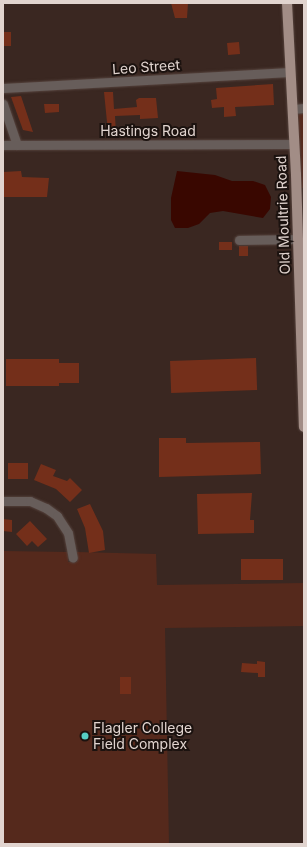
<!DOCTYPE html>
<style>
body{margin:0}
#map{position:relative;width:307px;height:847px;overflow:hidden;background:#3a2721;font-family:Inter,sans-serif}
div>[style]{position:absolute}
.green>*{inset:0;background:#55291c}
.water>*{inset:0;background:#390700}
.building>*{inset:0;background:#742f1a;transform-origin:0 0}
.roads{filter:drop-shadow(0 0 1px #55433d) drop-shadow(0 0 1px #55433d)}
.minor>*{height:9px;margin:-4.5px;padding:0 4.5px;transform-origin:4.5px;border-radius:4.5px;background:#675d5a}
.major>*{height:10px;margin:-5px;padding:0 5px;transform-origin:5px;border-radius:5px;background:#a28d86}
.dots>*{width:11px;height:11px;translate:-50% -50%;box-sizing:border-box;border:2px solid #1b120f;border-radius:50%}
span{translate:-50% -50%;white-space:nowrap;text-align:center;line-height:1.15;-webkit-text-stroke:4px #1b120f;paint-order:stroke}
.street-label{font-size:14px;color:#e1d4cf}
.poi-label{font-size:14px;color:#e1d4cf}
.left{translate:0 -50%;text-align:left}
.frame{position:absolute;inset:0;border:4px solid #e1d4cf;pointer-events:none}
</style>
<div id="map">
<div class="green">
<i style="clip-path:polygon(304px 113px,304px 188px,301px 188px,297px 114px)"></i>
<i style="clip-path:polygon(3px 551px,68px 552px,68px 562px,77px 562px,77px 552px,156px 554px,157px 585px,304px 583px,304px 626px,165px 628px,169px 844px,3px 844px)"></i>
</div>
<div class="water">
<i style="clip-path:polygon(177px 171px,215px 175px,232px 181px,253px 181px,265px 185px,271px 197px,270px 209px,263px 218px,223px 211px,210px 213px,199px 224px,188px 228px,175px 228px,171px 220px,171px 198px)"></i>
</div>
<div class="building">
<i style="clip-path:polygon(171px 3px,188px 3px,187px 18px,175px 18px)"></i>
<i style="left:3px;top:32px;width:8px;height:14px"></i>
<i style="left:239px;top:42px;width:12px;height:12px;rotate:85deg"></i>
<i style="clip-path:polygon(273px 84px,274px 105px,235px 107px,236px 116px,224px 117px,224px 107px,212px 108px,211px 100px,217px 99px,216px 88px)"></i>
<i style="clip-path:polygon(104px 92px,113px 92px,114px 109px,137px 107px,136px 100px,139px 98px,156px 98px,158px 118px,140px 119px,140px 115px,115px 116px,116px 133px,108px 132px)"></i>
<i style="clip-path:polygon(21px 96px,33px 132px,23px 130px,11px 97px)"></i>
<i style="clip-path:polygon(44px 104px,59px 104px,59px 112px,45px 113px)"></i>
<i style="clip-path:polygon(21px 171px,22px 177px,49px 178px,47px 197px,3px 197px,3px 172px)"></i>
<i style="left:219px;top:242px;width:13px;height:8px"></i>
<i style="left:248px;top:246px;width:10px;height:9px;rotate:90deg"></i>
<i style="left:256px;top:358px;width:32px;height:86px;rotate:88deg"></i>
<i style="clip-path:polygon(6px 359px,59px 359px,59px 363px,79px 363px,79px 383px,59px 383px,59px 386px,6px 386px)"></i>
<i style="clip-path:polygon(159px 438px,186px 438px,186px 443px,260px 442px,261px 474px,159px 477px)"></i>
<i style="left:8px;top:463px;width:20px;height:16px"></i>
<i style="clip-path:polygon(41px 464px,56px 470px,53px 476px,67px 481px,70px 478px,82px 490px,70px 502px,56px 489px,34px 480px)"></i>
<i style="clip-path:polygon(252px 493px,250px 520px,254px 520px,254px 533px,198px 534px,197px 494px)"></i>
<i style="clip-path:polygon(90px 504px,103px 531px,105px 550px,89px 553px,85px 528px,77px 509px)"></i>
<i style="clip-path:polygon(3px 519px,12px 520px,12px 532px,3px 531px)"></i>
<i style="clip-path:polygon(30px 521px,47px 539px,38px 547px,32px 541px,27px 546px,16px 534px)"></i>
<i style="left:283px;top:559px;width:21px;height:42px;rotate:90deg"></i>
<i style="clip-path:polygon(257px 661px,265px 662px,265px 677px,258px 677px,258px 673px,241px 672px,242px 663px,257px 664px)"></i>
<i style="left:120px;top:677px;width:11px;height:17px"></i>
</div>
<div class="roads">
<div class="minor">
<i style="left:3px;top:88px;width:287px;rotate:-3.2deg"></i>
<i style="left:3px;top:104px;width:43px;rotate:71.1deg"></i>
<i style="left:293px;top:109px;width:11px;rotate:-5deg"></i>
<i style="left:3px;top:145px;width:291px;rotate:-0.2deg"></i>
<i style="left:239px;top:240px;width:58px;rotate:-1deg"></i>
<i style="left:3px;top:501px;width:27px"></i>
<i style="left:30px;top:501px;width:17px;rotate:24deg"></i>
<i style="left:46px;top:508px;width:14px;rotate:36deg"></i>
<i style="left:57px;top:516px;width:20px;rotate:57deg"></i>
<i style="left:68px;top:533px;width:25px;rotate:79deg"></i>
</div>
<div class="major">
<i style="left:287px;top:3px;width:172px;rotate:87deg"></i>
<i style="left:296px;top:175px;width:252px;rotate:88.2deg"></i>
</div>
</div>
<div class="dots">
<i style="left:85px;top:736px;background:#56cec4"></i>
</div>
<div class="street-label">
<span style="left:146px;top:67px;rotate:-4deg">Leo Street</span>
<span style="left:148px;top:131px">Hastings Road</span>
<span style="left:283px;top:215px;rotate:-92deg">Old Moultrie Road</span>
</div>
<div class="poi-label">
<span class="left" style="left:93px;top:736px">Flagler College<br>Field Complex</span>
</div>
<div class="frame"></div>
</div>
